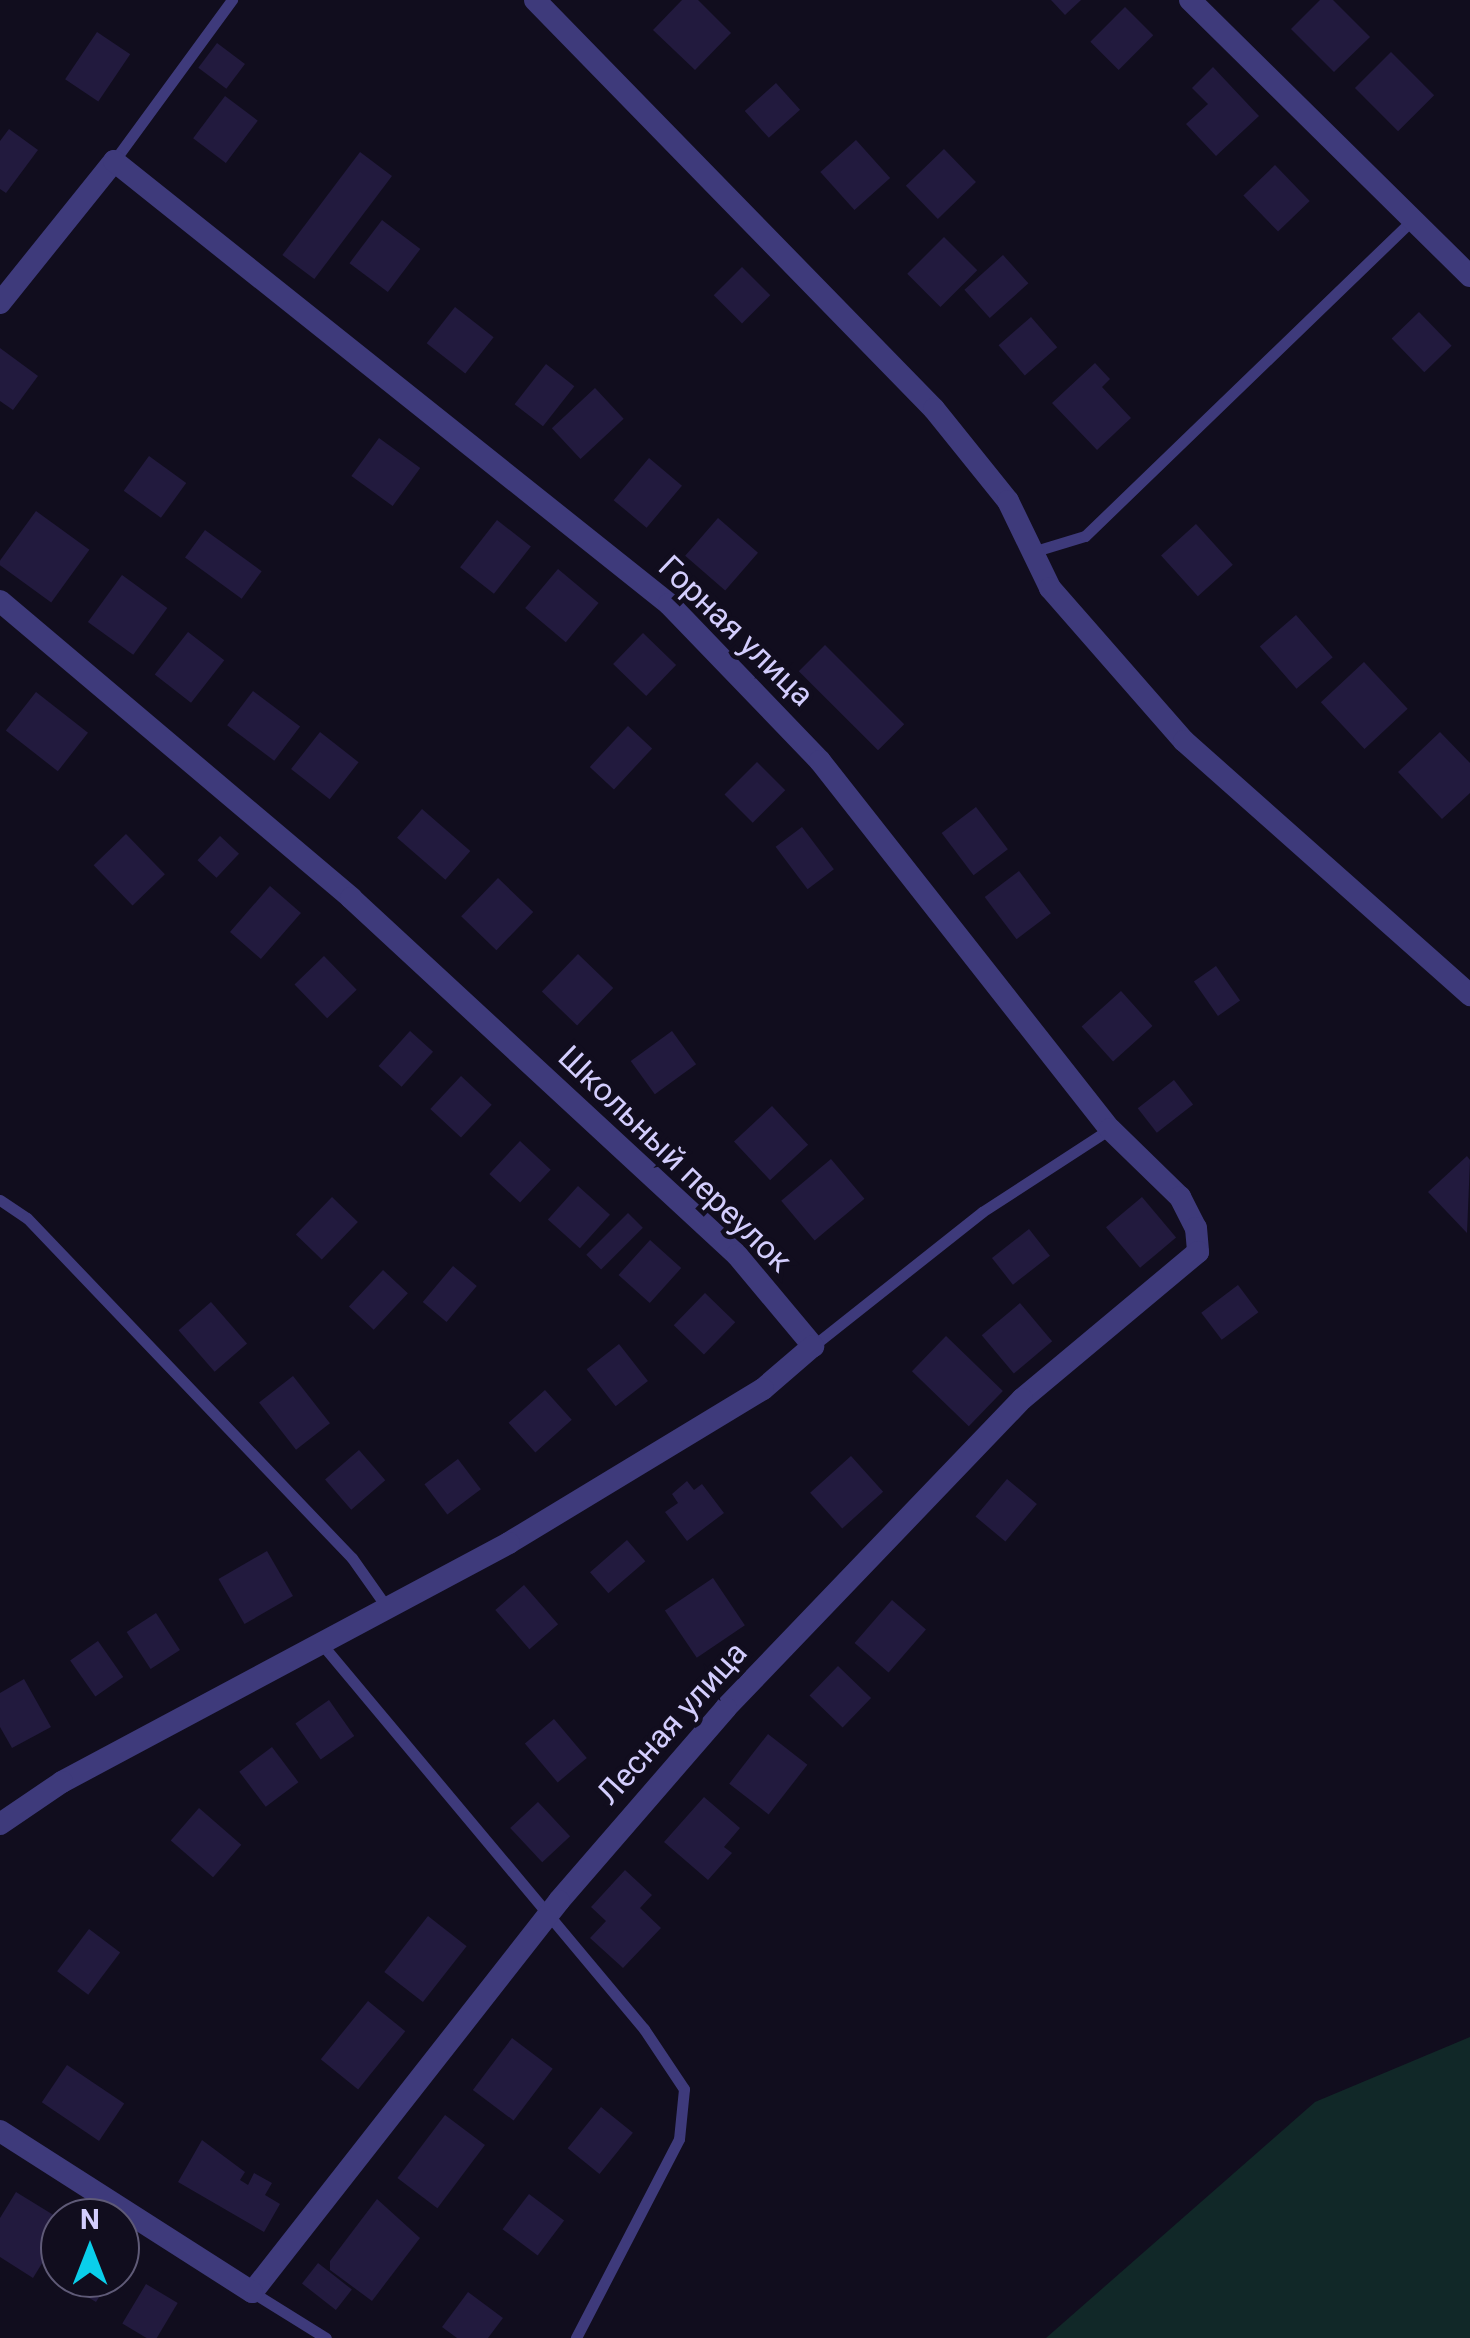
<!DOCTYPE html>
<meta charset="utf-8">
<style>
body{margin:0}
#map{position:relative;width:1470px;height:2338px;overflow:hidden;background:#110d1e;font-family:Roboto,sans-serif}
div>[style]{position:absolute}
.green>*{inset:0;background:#112828}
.building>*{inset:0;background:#221a3e;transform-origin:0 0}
.lane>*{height:11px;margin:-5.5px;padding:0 5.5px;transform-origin:5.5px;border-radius:5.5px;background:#3e3a7b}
.street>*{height:22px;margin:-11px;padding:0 11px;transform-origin:11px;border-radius:11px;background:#3e3a7b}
span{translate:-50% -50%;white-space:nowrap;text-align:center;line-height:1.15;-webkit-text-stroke:9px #110d1e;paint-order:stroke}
.street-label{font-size:32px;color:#d3cdfd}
.north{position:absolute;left:40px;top:2198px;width:100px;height:100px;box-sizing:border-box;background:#110d1e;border:2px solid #5f5a77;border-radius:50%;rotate:0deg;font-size:28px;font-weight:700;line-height:40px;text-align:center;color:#d3cdfd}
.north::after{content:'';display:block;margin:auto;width:35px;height:45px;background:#0acfeb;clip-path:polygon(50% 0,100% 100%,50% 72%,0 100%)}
</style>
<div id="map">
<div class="green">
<i style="clip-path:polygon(1470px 2037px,1470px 2338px,1046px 2338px,1315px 2102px)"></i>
</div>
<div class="building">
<i style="clip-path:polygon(682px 0,698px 0,731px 33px,695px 70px,653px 30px)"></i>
<i style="clip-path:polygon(1051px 0,1081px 0,1065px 15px)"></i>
<i style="clip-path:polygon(1320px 0,1333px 0,1370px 37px,1334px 72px,1291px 29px)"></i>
<i style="left:1125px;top:7px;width:40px;height:49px;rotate:45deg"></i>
<i style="left:97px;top:32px;width:40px;height:57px;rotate:34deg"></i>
<i style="left:217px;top:43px;width:35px;height:31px;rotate:37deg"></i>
<i style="left:1391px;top:52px;width:61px;height:51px;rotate:45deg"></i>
<i style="clip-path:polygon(1213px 67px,1259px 116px,1216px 156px,1186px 124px,1208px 104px,1192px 88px)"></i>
<i style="left:776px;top:83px;width:36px;height:42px;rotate:48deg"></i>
<i style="left:225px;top:96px;width:41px;height:53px;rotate:37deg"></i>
<i style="clip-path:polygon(9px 129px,38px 150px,6px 193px,0 189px,0 141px)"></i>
<i style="left:856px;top:140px;width:51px;height:48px;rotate:48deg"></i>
<i style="left:944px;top:149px;width:46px;height:53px;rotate:46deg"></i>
<i style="left:360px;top:152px;width:40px;height:129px;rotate:37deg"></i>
<i style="left:1275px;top:165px;width:50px;height:44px;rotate:46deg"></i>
<i style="left:382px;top:220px;width:48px;height:54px;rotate:37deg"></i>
<i style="left:944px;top:237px;width:47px;height:52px;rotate:45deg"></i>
<i style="left:1003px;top:255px;width:38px;height:52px;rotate:48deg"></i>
<i style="left:742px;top:267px;width:40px;height:40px;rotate:45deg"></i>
<i style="left:455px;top:307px;width:49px;height:46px;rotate:38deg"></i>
<i style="left:1419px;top:312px;width:47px;height:38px;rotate:46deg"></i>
<i style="left:1031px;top:317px;width:40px;height:43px;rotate:49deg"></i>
<i style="clip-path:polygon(0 348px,38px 376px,13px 410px,0 401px)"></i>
<i style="clip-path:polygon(1095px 363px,1110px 379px,1102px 387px,1131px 418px,1097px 450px,1052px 403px)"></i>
<i style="left:546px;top:364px;width:36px;height:51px;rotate:38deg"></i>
<i style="left:595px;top:388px;width:42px;height:59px;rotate:47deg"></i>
<i style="left:379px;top:438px;width:51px;height:47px;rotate:36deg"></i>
<i style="left:149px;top:456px;width:46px;height:43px;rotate:36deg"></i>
<i style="left:649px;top:458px;width:43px;height:55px;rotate:40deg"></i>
<i style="left:36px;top:511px;width:66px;height:65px;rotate:36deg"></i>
<i style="left:718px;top:518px;width:53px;height:50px;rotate:41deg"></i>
<i style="left:497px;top:520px;width:43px;height:60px;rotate:38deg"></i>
<i style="left:1196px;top:524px;width:55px;height:47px;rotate:48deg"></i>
<i style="left:205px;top:530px;width:70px;height:34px;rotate:36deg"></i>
<i style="left:558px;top:569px;width:53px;height:51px;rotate:40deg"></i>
<i style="left:122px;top:575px;width:56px;height:58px;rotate:36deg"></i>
<i style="left:1296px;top:615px;width:56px;height:48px;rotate:49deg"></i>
<i style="left:188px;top:632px;width:46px;height:54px;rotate:38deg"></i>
<i style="left:643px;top:633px;width:46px;height:43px;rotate:44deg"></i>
<i style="left:825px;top:645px;width:112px;height:37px;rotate:45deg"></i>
<i style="left:1364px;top:662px;width:64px;height:59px;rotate:47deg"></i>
<i style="left:253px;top:691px;width:59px;height:43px;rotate:37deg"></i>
<i style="left:36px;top:692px;width:66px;height:49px;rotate:38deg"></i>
<i style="left:628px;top:726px;width:33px;height:56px;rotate:43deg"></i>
<i style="left:320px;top:732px;width:49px;height:47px;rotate:38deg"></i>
<i style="clip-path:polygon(1440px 732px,1470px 763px,1470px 793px,1442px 819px,1398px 772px)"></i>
<i style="left:757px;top:762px;width:40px;height:46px;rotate:45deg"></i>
<i style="left:976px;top:807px;width:53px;height:43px;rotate:53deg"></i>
<i style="left:422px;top:809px;width:64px;height:38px;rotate:41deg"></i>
<i style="left:802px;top:827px;width:53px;height:33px;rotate:53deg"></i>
<i style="left:126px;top:834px;width:56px;height:45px;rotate:46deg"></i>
<i style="left:220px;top:836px;width:26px;height:33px;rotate:43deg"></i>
<i style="left:1019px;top:871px;width:53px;height:43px;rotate:53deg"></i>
<i style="left:498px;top:878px;width:49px;height:53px;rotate:44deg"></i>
<i style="left:270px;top:886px;width:41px;height:61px;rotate:41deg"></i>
<i style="left:578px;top:954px;width:49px;height:52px;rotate:44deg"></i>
<i style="left:324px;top:956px;width:47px;height:41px;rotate:46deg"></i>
<i style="left:1216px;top:966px;width:42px;height:27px;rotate:55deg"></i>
<i style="left:1121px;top:991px;width:47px;height:53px;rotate:48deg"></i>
<i style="left:410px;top:1031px;width:31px;height:47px;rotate:42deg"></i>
<i style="left:672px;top:1031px;width:41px;height:51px;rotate:54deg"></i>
<i style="left:461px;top:1076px;width:42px;height:45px;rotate:43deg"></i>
<i style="left:1174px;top:1080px;width:31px;height:46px;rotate:52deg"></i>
<i style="left:772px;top:1106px;width:53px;height:52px;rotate:47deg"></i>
<i style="left:520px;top:1141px;width:42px;height:45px;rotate:43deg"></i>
<i style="clip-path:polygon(1467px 1156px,1470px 1160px,1467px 1233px,1428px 1192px)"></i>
<i style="left:831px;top:1159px;width:52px;height:65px;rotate:50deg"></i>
<i style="left:578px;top:1186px;width:43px;height:45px;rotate:42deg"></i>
<i style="left:332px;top:1197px;width:36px;height:52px;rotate:44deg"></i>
<i style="left:1142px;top:1197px;width:53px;height:47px;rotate:50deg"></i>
<i style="left:628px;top:1213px;width:21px;height:59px;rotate:45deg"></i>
<i style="left:1029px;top:1229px;width:34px;height:47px;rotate:52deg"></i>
<i style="left:650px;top:1240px;width:42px;height:47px;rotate:42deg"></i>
<i style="left:453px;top:1266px;width:31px;height:47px;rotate:40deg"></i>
<i style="left:383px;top:1270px;width:34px;height:50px;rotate:43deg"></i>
<i style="left:1238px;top:1285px;width:34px;height:46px;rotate:53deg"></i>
<i style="left:705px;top:1293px;width:42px;height:45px;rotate:44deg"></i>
<i style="left:211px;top:1302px;width:55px;height:43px;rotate:49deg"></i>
<i style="left:1020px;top:1303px;width:50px;height:50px;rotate:50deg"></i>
<i style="left:946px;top:1336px;width:79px;height:49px;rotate:44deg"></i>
<i style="left:619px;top:1344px;width:47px;height:41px;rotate:52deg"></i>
<i style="left:293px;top:1376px;width:60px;height:43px;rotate:52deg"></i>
<i style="left:545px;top:1390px;width:40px;height:49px;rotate:48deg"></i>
<i style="left:359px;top:1450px;width:40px;height:45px;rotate:49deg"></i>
<i style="left:851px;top:1456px;width:48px;height:55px;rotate:48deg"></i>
<i style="left:458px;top:1459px;width:38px;height:42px;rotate:53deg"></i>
<i style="left:1007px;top:1479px;width:39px;height:49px;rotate:40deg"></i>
<i style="clip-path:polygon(687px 1481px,694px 1490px,702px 1484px,724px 1513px,687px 1541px,665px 1512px,678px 1503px,672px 1494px)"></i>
<i style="left:627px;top:1540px;width:28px;height:49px;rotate:49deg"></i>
<i style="left:267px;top:1551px;width:52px;height:56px;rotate:60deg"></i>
<i style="left:713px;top:1578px;width:57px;height:58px;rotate:56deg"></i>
<i style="left:524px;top:1585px;width:52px;height:38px;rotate:49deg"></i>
<i style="left:892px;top:1600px;width:45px;height:57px;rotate:41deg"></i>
<i style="left:156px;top:1613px;width:44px;height:35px;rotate:57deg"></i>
<i style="left:98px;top:1641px;width:44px;height:34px;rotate:55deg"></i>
<i style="left:838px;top:1666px;width:46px;height:41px;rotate:44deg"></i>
<i style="clip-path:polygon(24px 1679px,51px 1727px,12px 1748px,0 1727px,0 1693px)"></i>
<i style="left:329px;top:1700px;width:44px;height:41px;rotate:55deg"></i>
<i style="left:554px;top:1719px;width:51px;height:38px;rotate:50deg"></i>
<i style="left:768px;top:1734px;width:50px;height:63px;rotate:38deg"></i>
<i style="left:272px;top:1747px;width:44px;height:41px;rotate:53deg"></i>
<i style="clip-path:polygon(704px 1797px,740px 1828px,724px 1847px,732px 1853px,708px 1880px,664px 1842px)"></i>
<i style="left:538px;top:1802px;width:47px;height:38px;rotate:47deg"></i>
<i style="left:199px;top:1808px;width:56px;height:43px;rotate:41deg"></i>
<i style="clip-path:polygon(625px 1870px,652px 1895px,640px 1908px,661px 1928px,623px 1968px,590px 1938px,606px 1921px,591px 1907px)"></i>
<i style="left:428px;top:1916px;width:49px;height:71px;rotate:38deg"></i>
<i style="left:89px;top:1929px;width:39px;height:53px;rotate:37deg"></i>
<i style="left:368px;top:2001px;width:48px;height:75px;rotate:39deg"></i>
<i style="left:512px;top:2038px;width:51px;height:65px;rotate:37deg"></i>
<i style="left:67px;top:2065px;width:69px;height:45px;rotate:34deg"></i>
<i style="left:601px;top:2107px;width:41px;height:53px;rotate:39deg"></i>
<i style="left:445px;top:2115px;width:50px;height:79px;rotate:37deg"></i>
<i style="clip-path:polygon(202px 2140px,245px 2172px,240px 2180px,248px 2185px,254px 2173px,272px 2183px,265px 2195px,280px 2204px,264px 2232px,178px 2182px)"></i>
<i style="clip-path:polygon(16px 2192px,60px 2219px,60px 2234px,33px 2278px,0 2257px,0 2218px)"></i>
<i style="left:529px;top:2194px;width:44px;height:44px;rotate:37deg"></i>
<i style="clip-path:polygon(377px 2199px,420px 2238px,372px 2301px,330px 2270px,330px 2261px)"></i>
<i style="left:318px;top:2263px;width:43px;height:26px;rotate:38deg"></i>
<i style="clip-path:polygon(67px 2278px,111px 2278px,96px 2302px,64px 2283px)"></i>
<i style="left:146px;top:2284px;width:37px;height:46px;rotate:31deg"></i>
<i style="clip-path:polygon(468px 2292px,503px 2318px,488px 2338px,457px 2338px,442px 2327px)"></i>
</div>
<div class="lane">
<i style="left:114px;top:161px;width:200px;rotate:-53.8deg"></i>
<i style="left:1032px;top:552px;width:55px;rotate:-16.8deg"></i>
<i style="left:1085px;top:536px;width:458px;rotate:-44deg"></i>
<i style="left:0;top:1200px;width:32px;rotate:34deg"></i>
<i style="left:27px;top:1218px;width:470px;rotate:46.3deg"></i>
<i style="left:352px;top:1558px;width:62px;rotate:54.8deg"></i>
<i style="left:813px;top:1346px;width:216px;rotate:-38.4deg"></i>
<i style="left:982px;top:1212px;width:153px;rotate:-33deg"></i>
<i style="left:320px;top:1642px;width:505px;rotate:50.06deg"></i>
<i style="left:644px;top:2029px;width:72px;rotate:56.3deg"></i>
<i style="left:684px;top:2089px;width:50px;rotate:95.7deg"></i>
<i style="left:679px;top:2139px;width:224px;rotate:117.4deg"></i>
<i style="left:252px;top:2292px;width:87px;rotate:31.9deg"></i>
</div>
<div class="street">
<i style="left:535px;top:0;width:571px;rotate:45.71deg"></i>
<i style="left:934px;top:409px;width:118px;rotate:51.2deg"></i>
<i style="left:1008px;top:501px;width:97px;rotate:64.2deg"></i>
<i style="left:1050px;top:588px;width:203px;rotate:48.8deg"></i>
<i style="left:1184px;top:741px;width:383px;rotate:41.6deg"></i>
<i style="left:1190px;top:0;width:393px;rotate:44.6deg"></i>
<i style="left:0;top:303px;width:182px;rotate:-51.2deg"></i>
<i style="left:114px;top:161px;width:710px;rotate:38.6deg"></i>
<i style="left:669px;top:604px;width:218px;rotate:46.1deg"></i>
<i style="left:820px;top:761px;width:469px;rotate:51.8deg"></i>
<i style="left:1110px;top:1129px;width:98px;rotate:44.2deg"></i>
<i style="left:1180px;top:1197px;width:35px;rotate:63deg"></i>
<i style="left:1196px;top:1228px;width:24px;rotate:85deg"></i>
<i style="left:1198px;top:1252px;width:229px;rotate:140.1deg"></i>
<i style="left:1022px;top:1399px;width:428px;rotate:133.8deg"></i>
<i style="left:726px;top:1708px;width:255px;rotate:130.9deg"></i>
<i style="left:559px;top:1901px;width:497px;rotate:128.1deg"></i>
<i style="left:252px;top:2292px;width:299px;rotate:-147.4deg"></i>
<i style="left:0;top:601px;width:460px;rotate:40.2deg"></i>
<i style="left:351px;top:898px;width:526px;rotate:42.76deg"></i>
<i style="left:737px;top:1255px;width:119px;rotate:50.1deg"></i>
<i style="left:813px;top:1346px;width:66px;rotate:139.3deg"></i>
<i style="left:763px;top:1389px;width:297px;rotate:148.8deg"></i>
<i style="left:509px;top:1543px;width:507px;rotate:151.87deg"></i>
<i style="left:62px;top:1782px;width:75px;rotate:145.9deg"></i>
</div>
<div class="street-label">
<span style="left:736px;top:631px;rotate:44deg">Горная улица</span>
<span style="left:675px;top:1159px;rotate:44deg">Школьный переулок</span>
<span style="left:672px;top:1723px;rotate:-48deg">Лесная улица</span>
</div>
<div class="north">N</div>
</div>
